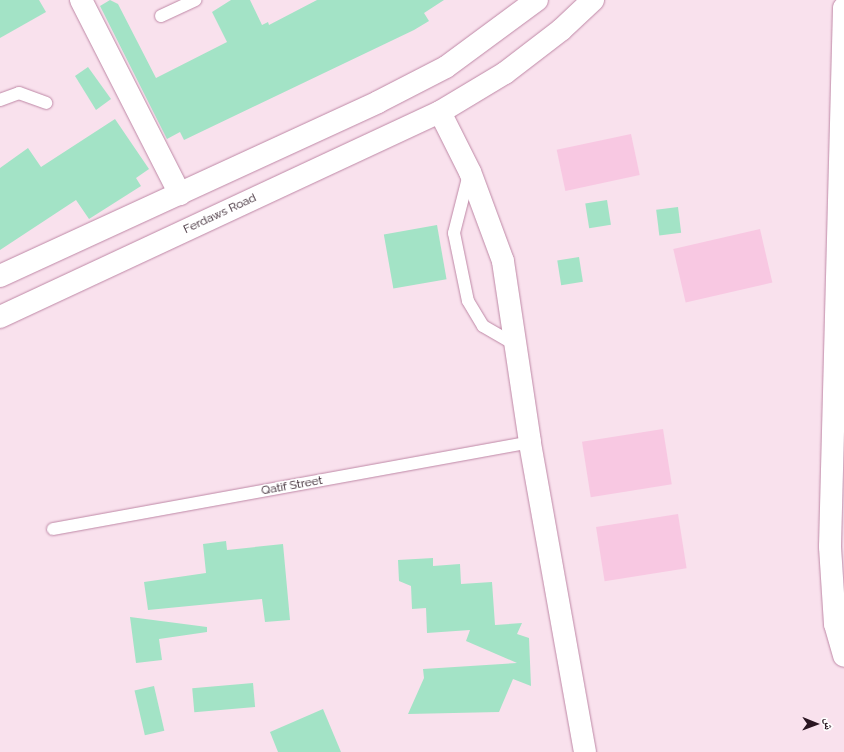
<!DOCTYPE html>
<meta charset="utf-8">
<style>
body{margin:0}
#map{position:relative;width:844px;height:752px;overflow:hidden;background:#f9e1ed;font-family:Raleway,"Noto Naskh Arabic",sans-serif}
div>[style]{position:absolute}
.green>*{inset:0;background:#f8c8e2;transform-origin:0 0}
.building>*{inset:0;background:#a3e3c6;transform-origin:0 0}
.roads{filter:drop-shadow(0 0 1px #be88a6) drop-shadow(0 0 1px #be88a6)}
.lane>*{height:12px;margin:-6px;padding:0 6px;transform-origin:6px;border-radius:6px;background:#fff}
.street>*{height:22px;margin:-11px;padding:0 11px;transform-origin:11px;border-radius:11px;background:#fff}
.secondary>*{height:22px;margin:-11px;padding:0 11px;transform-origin:11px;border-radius:11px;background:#fff}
span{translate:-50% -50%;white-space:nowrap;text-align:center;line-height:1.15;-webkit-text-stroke:3px #fff;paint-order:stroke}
.street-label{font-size:12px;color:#2a1521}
.north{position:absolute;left:796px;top:704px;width:40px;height:40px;-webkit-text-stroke:3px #fff;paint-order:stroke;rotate:91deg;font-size:11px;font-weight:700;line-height:16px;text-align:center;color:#2a1521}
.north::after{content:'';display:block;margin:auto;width:14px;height:18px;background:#2a1521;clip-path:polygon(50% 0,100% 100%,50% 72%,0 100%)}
</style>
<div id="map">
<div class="green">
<i style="left:631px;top:134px;width:42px;height:76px;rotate:78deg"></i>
<i style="left:760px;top:229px;width:55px;height:89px;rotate:77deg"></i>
<i style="left:663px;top:429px;width:56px;height:82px;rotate:81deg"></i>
<i style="left:678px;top:514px;width:55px;height:83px;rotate:81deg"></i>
</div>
<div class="building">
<i style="clip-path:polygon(0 0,39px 0,46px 12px,0 38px)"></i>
<i style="clip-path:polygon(110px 0,118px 4px,156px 78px,227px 42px,212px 12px,231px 0,250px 0,262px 25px,268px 22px,269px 25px,317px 0,444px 0,424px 13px,429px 21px,414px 30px,184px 140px,180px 132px,167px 139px,100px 6px)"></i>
<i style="clip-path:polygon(88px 67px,111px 99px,96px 110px,75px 76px)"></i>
<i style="clip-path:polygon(115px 119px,149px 169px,136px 178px,141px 186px,89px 219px,76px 200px,0 250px,0 168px,28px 148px,41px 167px)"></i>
<i style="left:607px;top:200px;width:25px;height:22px;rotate:81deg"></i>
<i style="left:678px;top:207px;width:26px;height:22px;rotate:83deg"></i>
<i style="left:437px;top:225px;width:55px;height:54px;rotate:80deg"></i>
<i style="left:579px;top:257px;width:25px;height:22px;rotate:81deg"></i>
<i style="clip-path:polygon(226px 541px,227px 550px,283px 544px,290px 620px,265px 622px,262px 599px,148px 610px,144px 582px,206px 573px,203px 544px)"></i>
<i style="clip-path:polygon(433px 558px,433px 566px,460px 564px,461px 584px,492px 582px,495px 625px,522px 623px,517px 634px,529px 638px,531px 686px,513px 679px,499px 712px,408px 714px,424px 678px,423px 669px,517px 663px,466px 641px,470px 630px,427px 633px,426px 608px,412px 609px,411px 586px,399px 581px,398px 560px)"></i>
<i style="clip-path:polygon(130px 617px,207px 627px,207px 632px,159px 639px,162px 660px,136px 663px)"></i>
<i style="left:253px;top:683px;width:24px;height:61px;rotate:85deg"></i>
<i style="left:154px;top:686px;width:46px;height:20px;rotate:77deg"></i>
<i style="clip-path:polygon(323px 709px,341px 752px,278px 752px,270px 732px)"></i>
</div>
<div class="roads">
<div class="lane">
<i style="left:161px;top:16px;width:38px;rotate:-25deg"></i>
<i style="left:0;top:100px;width:20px;rotate:-20deg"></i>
<i style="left:19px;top:93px;width:29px;rotate:20deg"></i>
<i style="left:469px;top:174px;width:61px;rotate:104.3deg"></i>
<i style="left:454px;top:233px;width:69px;rotate:78.4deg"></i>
<i style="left:468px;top:301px;width:29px;rotate:59deg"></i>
<i style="left:483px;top:326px;width:39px;rotate:30deg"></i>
<i style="left:53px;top:529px;width:485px;rotate:-10.3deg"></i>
</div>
<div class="street">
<i style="left:81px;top:0;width:218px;rotate:63deg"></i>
<i style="left:844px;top:8px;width:539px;rotate:91.49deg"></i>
<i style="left:830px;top:547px;width:77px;rotate:86.3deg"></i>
<i style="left:835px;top:624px;width:33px;rotate:74deg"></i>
<i style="left:0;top:276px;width:416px;rotate:-24.7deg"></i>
<i style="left:378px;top:102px;width:76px;rotate:-27.2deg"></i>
<i style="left:446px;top:67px;width:113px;rotate:-36.4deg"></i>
</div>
<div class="secondary">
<i style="left:0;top:317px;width:485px;rotate:-25deg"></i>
<i style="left:585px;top:752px;width:315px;rotate:-100.1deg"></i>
<i style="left:530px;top:442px;width:183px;rotate:-98.5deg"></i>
<i style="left:503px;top:261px;width:95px;rotate:-110.3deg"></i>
<i style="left:470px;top:172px;width:67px;rotate:-116.6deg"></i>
<i style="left:440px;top:112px;width:76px;rotate:-31deg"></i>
<i style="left:505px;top:73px;width:71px;rotate:-37.5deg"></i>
<i style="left:561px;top:30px;width:44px;rotate:-43.2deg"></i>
</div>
</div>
<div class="street-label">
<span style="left:220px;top:214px;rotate:-25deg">Ferdaws Road</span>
<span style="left:292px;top:486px;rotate:-10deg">Qatif Street</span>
</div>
<div class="north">ش</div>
</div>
